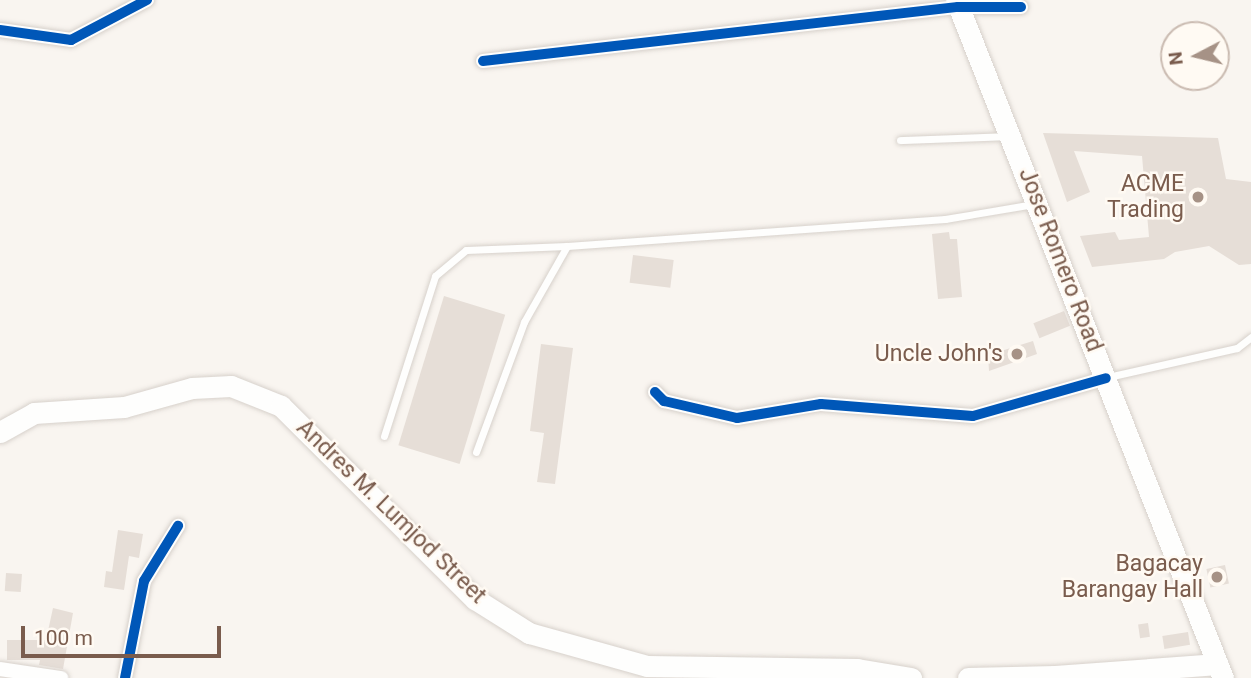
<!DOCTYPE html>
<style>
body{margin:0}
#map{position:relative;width:1251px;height:678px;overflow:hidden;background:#f9f5f0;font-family:Roboto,sans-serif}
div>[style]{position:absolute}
.building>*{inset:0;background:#e6ded7;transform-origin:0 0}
.roads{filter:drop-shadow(0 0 2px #d7d1cb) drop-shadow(0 0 2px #d7d1cb)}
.service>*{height:7px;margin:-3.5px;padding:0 3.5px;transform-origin:3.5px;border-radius:3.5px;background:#fefefd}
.minor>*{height:14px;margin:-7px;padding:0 7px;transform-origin:7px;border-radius:7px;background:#fefefd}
.secondary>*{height:21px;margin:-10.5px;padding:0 10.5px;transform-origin:10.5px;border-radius:10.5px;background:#fefefd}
.cycleway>*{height:10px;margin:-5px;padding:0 5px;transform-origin:5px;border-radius:5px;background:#0057b8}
.dots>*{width:19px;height:19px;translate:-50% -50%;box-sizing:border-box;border:4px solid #fffaf3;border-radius:50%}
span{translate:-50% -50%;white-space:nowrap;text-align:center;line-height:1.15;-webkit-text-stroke:5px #fffaf3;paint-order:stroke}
.poi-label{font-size:23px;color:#7a5c4d}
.right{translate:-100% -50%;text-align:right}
.street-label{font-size:23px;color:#7a5c4d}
.north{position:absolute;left:1160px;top:21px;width:70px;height:70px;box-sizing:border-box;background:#fffaf3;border:2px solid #cabbb1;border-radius:50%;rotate:263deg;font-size:19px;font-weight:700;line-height:28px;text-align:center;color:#7a5c4d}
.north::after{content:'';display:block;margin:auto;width:24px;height:32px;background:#a69286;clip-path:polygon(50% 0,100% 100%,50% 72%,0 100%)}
.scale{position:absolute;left:21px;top:626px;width:200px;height:32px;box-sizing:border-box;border:4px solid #7a5c4d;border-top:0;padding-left:9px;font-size:21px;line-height:24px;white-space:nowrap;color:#7a5c4d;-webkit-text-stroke:5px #fffaf3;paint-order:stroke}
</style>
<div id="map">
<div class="building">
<i style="clip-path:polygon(1043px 133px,1218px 138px,1226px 179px,1251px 182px,1251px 264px,1239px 265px,1209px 246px,1175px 252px,1164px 259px,1092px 267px,1080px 236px,1115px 232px,1119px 240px,1149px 237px,1142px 156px,1074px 151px,1090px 192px,1067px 202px)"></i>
<i style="clip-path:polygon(949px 232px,950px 239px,957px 239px,962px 297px,938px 299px,932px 234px)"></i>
<i style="left:633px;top:255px;width:41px;height:28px;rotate:7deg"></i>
<i style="left:444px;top:296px;width:64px;height:156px;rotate:17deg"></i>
<i style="left:1064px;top:311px;width:16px;height:33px;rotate:68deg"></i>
<i style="clip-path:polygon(1033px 341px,1037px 354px,989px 371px,988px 355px)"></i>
<i style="clip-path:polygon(541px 344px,573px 348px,555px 484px,537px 482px,544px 433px,530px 431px)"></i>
<i style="clip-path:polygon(118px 530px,143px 534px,139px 558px,129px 556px,124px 590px,104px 587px,106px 571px,112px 572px)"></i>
<i style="left:1225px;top:565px;width:19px;height:19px;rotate:78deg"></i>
<i style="left:6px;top:573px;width:16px;height:18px;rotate:4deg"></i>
<i style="clip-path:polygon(53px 608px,73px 613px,63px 669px,39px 665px,40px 660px,7px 660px,7px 640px,46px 640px)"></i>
<i style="left:1148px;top:623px;width:14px;height:10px;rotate:82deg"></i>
<i style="left:1188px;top:632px;width:13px;height:26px;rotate:81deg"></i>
</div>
<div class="roads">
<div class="service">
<i style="left:900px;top:140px;width:107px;rotate:-2.1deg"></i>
<i style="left:1108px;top:377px;width:132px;rotate:-12.7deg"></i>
<i style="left:1237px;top:348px;width:18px;rotate:-38deg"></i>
<i style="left:384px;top:436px;width:168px;rotate:-72.3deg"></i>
<i style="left:435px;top:276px;width:40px;rotate:-40deg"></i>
<i style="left:466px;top:250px;width:101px;rotate:-2.3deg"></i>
<i style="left:567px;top:246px;width:379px;rotate:-4.1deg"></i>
<i style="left:945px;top:219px;width:90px;rotate:-9.6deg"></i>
<i style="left:476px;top:452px;width:139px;rotate:-69.7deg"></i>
<i style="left:524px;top:322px;width:87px;rotate:-60.5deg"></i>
</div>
<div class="minor">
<i style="left:0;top:30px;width:72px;rotate:8deg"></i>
<i style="left:71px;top:40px;width:86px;rotate:-27.8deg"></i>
<i style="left:483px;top:61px;width:478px;rotate:-6.5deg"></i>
<i style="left:958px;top:7px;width:63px"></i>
<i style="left:655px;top:392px;width:13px;rotate:45deg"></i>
<i style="left:664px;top:401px;width:75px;rotate:13.1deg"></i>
<i style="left:737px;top:418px;width:85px;rotate:-9.5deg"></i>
<i style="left:821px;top:404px;width:152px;rotate:4.5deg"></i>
<i style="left:973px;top:416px;width:138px;rotate:-15.9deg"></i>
<i style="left:0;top:669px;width:62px;rotate:8.4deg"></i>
<i style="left:125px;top:678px;width:99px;rotate:-78.9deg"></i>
<i style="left:144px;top:581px;width:65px;rotate:-58.3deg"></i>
</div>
<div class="secondary">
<i style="left:956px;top:0;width:729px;rotate:68.51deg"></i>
<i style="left:0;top:432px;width:39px;rotate:-29deg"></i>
<i style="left:34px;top:413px;width:90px;rotate:-3.8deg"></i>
<i style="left:124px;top:407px;width:71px;rotate:-15.6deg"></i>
<i style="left:192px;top:388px;width:39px;rotate:-3deg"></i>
<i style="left:231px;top:386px;width:54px;rotate:21.8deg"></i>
<i style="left:281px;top:406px;width:274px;rotate:44.9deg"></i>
<i style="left:475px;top:599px;width:64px;rotate:32.2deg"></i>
<i style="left:529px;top:633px;width:123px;rotate:15.6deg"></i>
<i style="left:647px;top:666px;width:210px;rotate:0.8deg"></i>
<i style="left:857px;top:669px;width:55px;rotate:9.5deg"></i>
<i style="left:968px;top:678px;width:87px;rotate:-1.3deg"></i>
<i style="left:1055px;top:676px;width:163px;rotate:-4.2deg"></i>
</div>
</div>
<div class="cycleway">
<i style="left:0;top:30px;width:72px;rotate:8deg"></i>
<i style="left:71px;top:40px;width:86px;rotate:-27.8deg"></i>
<i style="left:483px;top:61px;width:478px;rotate:-6.5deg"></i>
<i style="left:958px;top:7px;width:63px"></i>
<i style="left:655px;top:392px;width:13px;rotate:45deg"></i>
<i style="left:664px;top:401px;width:75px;rotate:13.1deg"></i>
<i style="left:737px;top:418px;width:85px;rotate:-9.5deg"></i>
<i style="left:821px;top:404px;width:152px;rotate:4.5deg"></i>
<i style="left:973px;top:416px;width:138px;rotate:-15.9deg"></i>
<i style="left:125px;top:678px;width:99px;rotate:-78.9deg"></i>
<i style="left:144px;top:581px;width:65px;rotate:-58.3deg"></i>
</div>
<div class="dots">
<i style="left:1198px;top:197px;background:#a69286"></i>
<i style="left:1017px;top:354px;background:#a69286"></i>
<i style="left:1217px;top:577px;background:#a69286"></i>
</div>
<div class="poi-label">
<span class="right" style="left:1184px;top:197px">ACME<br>Trading</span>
<span class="right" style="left:1003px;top:354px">Uncle John's</span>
<span class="right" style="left:1203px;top:577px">Bagacay<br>Barangay Hall</span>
</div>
<div class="street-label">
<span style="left:1060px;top:260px;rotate:69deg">Jose Romero Road</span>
<span style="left:391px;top:512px;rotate:44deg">Andres M. Lumjod Street</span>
</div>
<div class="north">N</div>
<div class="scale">100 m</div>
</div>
